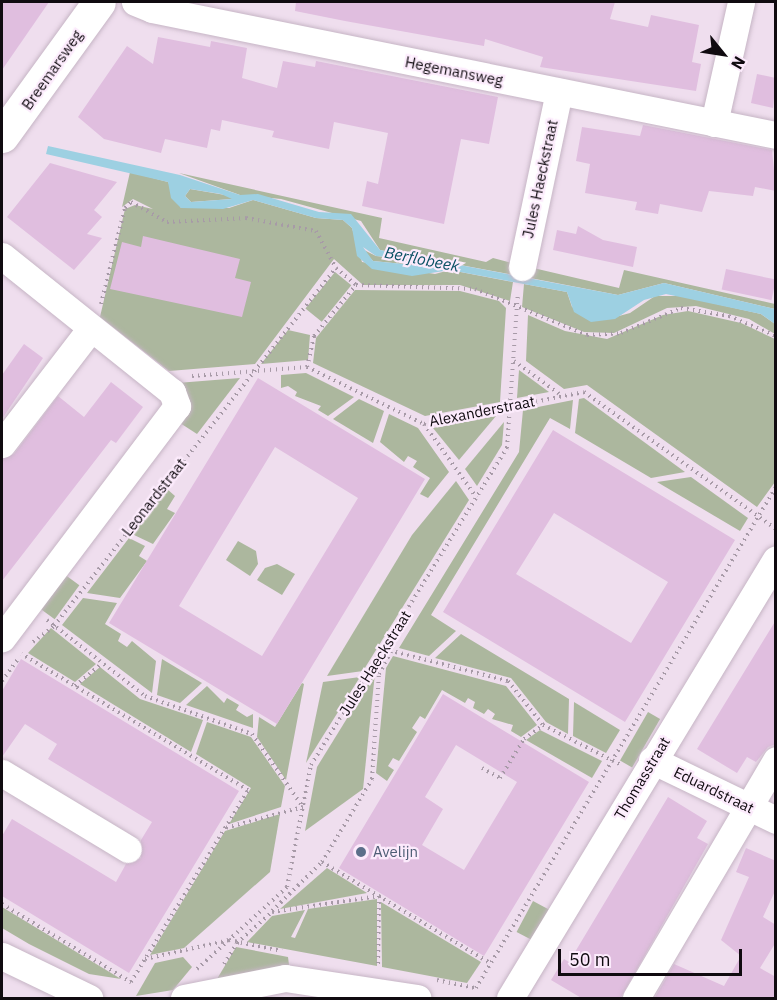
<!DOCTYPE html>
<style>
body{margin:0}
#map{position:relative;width:777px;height:1000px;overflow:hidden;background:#efdeee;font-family:"IBM Plex Sans",sans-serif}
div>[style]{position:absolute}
.green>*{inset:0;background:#acb79e;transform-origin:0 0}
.water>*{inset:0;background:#9dd0e2}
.building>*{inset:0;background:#e0bedf;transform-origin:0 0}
.path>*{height:4px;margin-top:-2px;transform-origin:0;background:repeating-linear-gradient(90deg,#a79aa7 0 1.5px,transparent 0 6px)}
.roads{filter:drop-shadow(0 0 2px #c6b5c5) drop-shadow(0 0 2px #c6b5c5)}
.minor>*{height:27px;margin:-13.5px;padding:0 13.5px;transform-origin:13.5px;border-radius:13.5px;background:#fff}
.major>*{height:33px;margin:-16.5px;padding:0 16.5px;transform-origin:16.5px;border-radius:16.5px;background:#fff}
.dots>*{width:16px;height:16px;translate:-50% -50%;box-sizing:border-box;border:3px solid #fcebfc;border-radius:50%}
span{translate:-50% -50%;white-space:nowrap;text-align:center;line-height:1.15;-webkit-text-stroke:4.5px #fcebfc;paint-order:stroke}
.street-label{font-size:15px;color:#100b10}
.service-label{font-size:15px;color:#4e5e75}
.left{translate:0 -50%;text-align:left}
.water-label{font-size:16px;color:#095164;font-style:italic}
.frame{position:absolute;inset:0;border:3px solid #100b10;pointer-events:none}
.north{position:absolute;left:693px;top:24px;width:60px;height:60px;-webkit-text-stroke:4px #fcebfc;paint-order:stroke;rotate:120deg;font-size:16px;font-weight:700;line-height:24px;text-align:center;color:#100b10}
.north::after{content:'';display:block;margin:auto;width:21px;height:27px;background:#100b10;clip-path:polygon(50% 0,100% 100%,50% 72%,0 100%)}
.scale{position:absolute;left:558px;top:949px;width:184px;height:27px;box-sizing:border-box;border:3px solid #100b10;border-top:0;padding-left:8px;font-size:18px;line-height:21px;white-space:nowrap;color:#100b10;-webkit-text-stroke:4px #fcebfc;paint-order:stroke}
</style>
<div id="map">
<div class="green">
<i style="clip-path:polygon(130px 172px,168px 182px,181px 208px,229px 208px,253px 200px,316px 218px,343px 220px,352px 228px,362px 262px,435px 274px,450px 270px,513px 282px,510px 301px,460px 285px,363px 285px,334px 259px,255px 364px,169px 371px,100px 317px,125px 209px,135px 205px,153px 209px,133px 199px,122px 207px)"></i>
<i style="clip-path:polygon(179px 173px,382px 218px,379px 238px,486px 262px,493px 258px,516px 264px,514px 275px,380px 250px,361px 221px,281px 199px,240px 195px)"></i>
<i style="clip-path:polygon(190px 189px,231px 196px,232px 199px,191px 202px,185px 196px)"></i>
<i style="clip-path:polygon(362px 249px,376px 256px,407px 259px,423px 266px,373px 261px)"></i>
<i style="clip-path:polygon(529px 267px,619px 288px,624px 270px,775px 304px,775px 309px,664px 283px,618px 295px,525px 277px)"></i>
<i style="left:335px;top:272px;width:21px;height:47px;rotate:39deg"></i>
<i style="clip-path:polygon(524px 284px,567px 292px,572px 307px,608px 319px,630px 313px,655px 296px,681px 296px,761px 314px,775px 324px,775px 334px,749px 319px,696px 306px,667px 308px,614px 333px,584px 332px,522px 307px)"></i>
<i style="clip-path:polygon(355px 290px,460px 291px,499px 301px,506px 308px,500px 402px,425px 416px,313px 363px,316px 338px)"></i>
<i style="clip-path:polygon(688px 311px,741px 323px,775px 339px,775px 482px,757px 507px,587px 385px,564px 389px,526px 361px,528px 315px,565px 331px,607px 339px,663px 315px)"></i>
<i style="clip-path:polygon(288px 330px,310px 335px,308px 360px,261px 364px)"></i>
<i style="clip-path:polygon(519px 370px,549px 392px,517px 398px)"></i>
<i style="clip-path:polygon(306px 373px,354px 397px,328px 416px,318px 410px,321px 406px,295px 396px,297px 392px,288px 386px,281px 388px,281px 375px)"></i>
<i style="clip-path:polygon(240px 378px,197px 434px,180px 423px,177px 383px)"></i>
<i style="clip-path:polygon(584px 398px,685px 472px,651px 478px,575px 433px,579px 399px)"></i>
<i style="clip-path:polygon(359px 399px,384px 411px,373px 443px,333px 419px)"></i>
<i style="clip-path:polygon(573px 400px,570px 429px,550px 418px,431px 615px,456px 631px,429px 656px,399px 648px,519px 452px,523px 410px)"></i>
<i style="clip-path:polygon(389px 414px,418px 428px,449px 472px,428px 498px,420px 494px,430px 478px,413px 467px,417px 461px,408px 456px,404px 462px,380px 442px)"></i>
<i style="clip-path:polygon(496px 416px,459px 460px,433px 428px)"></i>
<i style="clip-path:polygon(504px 422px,502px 445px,477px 486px,465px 469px)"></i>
<i style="clip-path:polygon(691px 477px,748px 518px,740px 531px,657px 482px)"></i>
<i style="clip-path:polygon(456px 481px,469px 500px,363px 671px,327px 676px,412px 535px)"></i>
<i style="clip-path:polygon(167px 489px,175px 496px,167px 509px,175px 513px,153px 544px,132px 534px)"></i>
<i style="clip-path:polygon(129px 538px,145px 546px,139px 556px,147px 561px,120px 598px,87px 593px)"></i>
<i style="clip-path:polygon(238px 541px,256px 551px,258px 564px,250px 576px,226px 560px)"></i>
<i style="clip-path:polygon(277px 564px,295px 574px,282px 595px,257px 580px,265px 568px)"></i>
<i style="left:64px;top:574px;width:19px;height:42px;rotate:36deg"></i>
<i style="clip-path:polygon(83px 598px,117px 603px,105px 624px,121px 634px,118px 641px,127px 647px,132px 641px,156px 661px,152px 693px,62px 625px)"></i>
<i style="clip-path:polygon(51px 628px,96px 664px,75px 682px,28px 653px)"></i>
<i style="clip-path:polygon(461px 634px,569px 699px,568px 734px,546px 722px,511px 678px,435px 658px)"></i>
<i style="clip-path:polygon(393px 656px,506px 686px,537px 725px,521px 737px,511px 731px,513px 725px,492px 719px,495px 714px,488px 709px,484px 714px,473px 708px,475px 702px,468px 698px,465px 703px,442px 690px,425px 719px,420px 716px,412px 728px,417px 732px,399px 761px,393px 758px,388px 766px,394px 770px,387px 781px,376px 773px,386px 668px)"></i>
<i style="clip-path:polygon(162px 659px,202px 683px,180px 703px,157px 695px)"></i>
<i style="clip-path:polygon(100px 667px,140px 699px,203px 720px,191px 752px,80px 684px)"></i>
<i style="clip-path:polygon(375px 673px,363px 789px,305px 831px,317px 767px)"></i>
<i style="clip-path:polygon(360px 677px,306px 763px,323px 682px)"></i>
<i style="clip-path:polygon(302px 683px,304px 684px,286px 780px,257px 737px,259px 717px,275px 727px)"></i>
<i style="clip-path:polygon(207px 686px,224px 703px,227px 698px,239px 705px,236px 710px,247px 717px,253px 714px,253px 728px,186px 705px)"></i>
<i style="clip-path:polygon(574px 702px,620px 730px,606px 753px,573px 736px)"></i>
<i style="left:648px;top:712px;width:14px;height:56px;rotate:30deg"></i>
<i style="clip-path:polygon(207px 722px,251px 737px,285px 786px,281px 807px,229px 824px,251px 788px,196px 754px)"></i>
<i style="clip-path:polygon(540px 730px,602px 761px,592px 778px,526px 740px)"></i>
<i style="clip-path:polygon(280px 814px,270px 872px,184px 948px,150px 955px,225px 831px)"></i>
<i style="clip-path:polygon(327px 868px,367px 893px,280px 909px)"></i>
<i style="clip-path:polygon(377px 899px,377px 966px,247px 942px,272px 916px,305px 910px,291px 937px,295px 938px,308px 909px)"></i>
<i style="left:533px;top:901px;width:19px;height:35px;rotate:28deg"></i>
<i style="clip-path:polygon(381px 902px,481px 962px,467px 983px,382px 967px)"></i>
<i style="clip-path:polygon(2px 907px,121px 979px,89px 974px,29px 944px,2px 928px)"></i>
<i style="clip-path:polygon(236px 947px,288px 957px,289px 965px,217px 979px)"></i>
<i style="clip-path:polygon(183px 957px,192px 967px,173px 990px,136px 996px,155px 963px)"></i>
</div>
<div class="water">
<i style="clip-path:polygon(evenodd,48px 146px,180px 175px,240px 195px,258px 194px,319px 212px,351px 214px,380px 250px,618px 295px,664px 283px,775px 309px,775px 324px,761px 314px,666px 294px,644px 300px,615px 319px,591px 322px,574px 312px,567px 292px,450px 270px,412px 276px,372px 269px,357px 256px,352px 228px,343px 220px,316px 218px,253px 200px,223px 209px,181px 208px,171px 198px,168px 182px,46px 154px,48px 146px,190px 189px,221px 194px,232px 199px,191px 202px,185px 196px,190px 189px,48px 146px,363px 247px,376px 256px,407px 259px,423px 266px,373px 261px,363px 247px)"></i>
</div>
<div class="building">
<i style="clip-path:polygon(2px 2px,49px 2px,2px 70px)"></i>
<i style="clip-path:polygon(296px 2px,615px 2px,610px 19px,648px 27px,651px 15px,699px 25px,692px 62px,701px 64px,696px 91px,540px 67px,543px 57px,485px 39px,484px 46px,345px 21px,295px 11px)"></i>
<i style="clip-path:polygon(158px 37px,210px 47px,211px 41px,247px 48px,242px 78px,277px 88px,283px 61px,315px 67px,316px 61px,498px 97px,489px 144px,461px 139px,444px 224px,362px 206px,367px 181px,378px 184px,388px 133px,334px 122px,329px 149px,272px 137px,274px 131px,222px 120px,220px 131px,211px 129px,207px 148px,165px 139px,161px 153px,104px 139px,78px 117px,127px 46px,153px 64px)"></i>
<i style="clip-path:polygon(757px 74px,776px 78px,773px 108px,751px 103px)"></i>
<i style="clip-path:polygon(643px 125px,772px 150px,776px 191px,755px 187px,753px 196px,709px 191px,702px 212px,660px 204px,658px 214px,635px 210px,637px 202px,585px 193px,590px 164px,576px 161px,582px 127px,640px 136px)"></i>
<i style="clip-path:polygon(50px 163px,117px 182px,94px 210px,102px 217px,87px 234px,102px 238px,74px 270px,7px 217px)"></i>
<i style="clip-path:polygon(578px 226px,603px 240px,637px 247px,633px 267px,553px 250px,557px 230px,576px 234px)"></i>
<i style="clip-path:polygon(143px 236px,240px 259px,235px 278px,251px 282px,242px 317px,110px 289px,122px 242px,141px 247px)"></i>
<i style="left:726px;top:269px;width:51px;height:21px;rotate:12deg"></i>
<i style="clip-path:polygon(24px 344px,43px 358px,2px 419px,2px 375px)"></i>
<i style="clip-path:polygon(evenodd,258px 378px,425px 479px,277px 724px,109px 623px,258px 378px,275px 447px,358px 498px,262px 656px,179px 606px,275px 447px)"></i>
<i style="clip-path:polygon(111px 382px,143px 407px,116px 443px,111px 440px,2px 581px,2px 459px,14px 454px,58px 396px,84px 417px)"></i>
<i style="clip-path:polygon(evenodd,553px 430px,735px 540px,625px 722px,443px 612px,553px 430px,554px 513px,668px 582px,631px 643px,516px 574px,554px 513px)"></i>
<i style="clip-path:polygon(776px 620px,776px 744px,768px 747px,756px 762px,747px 757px,737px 773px,697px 749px)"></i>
<i style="clip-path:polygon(21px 659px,239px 791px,129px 973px,2px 896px,2px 836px,12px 819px,116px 882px,126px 864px,141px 858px,141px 840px,152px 822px,48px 759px,57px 744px,25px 724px,2px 757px,2px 691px)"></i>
<i style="clip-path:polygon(evenodd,443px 694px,589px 782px,484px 956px,339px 868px,443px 694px,456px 745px,517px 782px,464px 870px,422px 845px,443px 809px,425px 797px,456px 745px)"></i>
<i style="clip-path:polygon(668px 797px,707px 821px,697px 838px,708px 844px,620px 999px,583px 999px,551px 980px,564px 959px,569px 962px)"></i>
<i style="clip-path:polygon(746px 848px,776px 861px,776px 889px,763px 917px,776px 925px,776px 942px,760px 968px,776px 977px,776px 999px,654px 999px,674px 964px,724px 986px,741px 956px,721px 940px,749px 877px,736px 872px)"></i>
</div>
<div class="path">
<i style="left:101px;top:304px;width:99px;rotate:-76deg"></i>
<i style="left:125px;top:208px;width:8px;rotate:-45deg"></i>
<i style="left:131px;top:202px;width:41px;rotate:29.1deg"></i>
<i style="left:167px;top:222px;width:79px;rotate:-2.9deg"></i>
<i style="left:246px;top:218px;width:71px;rotate:10.5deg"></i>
<i style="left:316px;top:231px;width:42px;rotate:61.6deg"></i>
<i style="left:336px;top:268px;width:26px;rotate:40deg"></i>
<i style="left:356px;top:285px;width:119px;rotate:1.9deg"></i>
<i style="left:475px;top:289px;width:121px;rotate:22.3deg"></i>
<i style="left:587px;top:335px;width:34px;rotate:-3deg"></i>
<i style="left:621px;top:333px;width:65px;rotate:-22.6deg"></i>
<i style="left:681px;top:308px;width:49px;rotate:9.5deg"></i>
<i style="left:729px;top:316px;width:51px;rotate:23.1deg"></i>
<i style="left:514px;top:361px;width:58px;rotate:35.9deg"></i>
<i style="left:307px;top:367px;width:32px;rotate:-77deg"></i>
<i style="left:314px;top:336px;width:66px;rotate:-50.5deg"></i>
<i style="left:192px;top:376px;width:115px;rotate:-4.5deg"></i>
<i style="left:307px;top:367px;width:130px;rotate:26deg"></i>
<i style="left:424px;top:424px;width:163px;rotate:-11.3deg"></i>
<i style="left:584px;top:392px;width:236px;rotate:35.5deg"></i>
<i style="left:424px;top:424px;width:90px;rotate:54.5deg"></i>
<i style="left:47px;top:620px;width:124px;rotate:37.8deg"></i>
<i style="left:145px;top:696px;width:114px;rotate:19.6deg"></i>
<i style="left:252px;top:734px;width:89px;rotate:55.1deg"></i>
<i style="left:303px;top:807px;width:81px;rotate:164.9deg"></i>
<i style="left:33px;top:642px;width:26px;rotate:-37deg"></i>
<i style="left:54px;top:626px;width:456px;rotate:-51.8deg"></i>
<i style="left:384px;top:649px;width:128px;rotate:14.5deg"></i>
<i style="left:508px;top:681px;width:56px;rotate:51.5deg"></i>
<i style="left:543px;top:725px;width:88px;rotate:27.1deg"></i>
<i style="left:2px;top:681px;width:27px;rotate:-54deg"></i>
<i style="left:75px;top:686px;width:35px;rotate:-40deg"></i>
<i style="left:482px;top:768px;width:21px;rotate:29deg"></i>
<i style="left:500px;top:778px;width:46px;rotate:-58.4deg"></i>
<i style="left:524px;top:739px;width:24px;rotate:-36deg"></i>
<i style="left:322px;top:862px;width:97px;rotate:-58.9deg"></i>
<i style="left:372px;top:779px;width:105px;rotate:-86.2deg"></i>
<i style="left:379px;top:674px;width:26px;rotate:-62deg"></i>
<i style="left:2px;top:904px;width:151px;rotate:31.2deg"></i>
<i style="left:131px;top:982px;width:225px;rotate:-58.6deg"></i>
<i style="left:248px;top:790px;width:264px;rotate:-149deg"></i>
<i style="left:272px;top:911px;width:70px;rotate:-44.4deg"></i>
<i style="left:322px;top:862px;width:196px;rotate:31deg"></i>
<i style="left:145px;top:959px;width:86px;rotate:-12.7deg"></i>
<i style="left:229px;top:940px;width:54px;rotate:11.7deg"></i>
<i style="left:224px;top:964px;width:25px;rotate:-58deg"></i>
<i style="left:237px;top:943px;width:47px;rotate:-41.5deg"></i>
<i style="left:272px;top:912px;width:108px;rotate:-8.5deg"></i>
<i style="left:379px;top:896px;width:71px;rotate:90.8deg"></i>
<i style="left:197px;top:969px;width:122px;rotate:-42.3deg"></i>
<i style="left:287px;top:887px;width:124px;rotate:-78.9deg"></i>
<i style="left:311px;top:765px;width:373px;rotate:-58.3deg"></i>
<i style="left:507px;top:448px;width:156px;rotate:-86deg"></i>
<i style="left:437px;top:980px;width:40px;rotate:12deg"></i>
<i style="left:476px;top:988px;width:584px;rotate:-59.09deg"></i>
</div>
<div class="roads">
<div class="minor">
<i style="left:135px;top:2px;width:18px;rotate:22deg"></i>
<i style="left:152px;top:9px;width:637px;rotate:11.42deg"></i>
<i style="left:714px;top:123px;width:124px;rotate:-77.4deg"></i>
<i style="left:2px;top:256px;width:218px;rotate:38.7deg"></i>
<i style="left:172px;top:392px;width:15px;rotate:70deg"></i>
<i style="left:177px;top:406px;width:291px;rotate:127deg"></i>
<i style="left:522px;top:267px;width:179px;rotate:-78.1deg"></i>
<i style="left:2px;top:444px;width:146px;rotate:-52.5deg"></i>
<i style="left:652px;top:760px;width:138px;rotate:25.8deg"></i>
<i style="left:2px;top:773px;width:147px;rotate:31.1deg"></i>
<i style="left:2px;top:956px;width:97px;rotate:25.8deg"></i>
<i style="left:184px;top:998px;width:103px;rotate:-11.2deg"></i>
<i style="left:285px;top:978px;width:134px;rotate:8.6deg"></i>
<i style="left:510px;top:998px;width:513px;rotate:-58.79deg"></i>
<i style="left:636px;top:998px;width:276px;rotate:-59.5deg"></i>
</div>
<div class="major">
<i style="left:2px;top:136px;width:165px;rotate:-54.1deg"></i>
</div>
</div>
<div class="dots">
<i style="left:361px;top:852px;background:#5c6f8a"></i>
</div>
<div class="street-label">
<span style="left:52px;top:70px;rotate:-55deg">Breemarsweg</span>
<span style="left:454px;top:71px;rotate:11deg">Hegemansweg</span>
<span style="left:540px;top:179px;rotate:-78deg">Jules Haeckstraat</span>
<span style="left:482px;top:411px;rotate:-11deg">Alexanderstraat</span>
<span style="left:154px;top:497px;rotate:-52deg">Leonardstraat</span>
<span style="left:375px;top:663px;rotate:-58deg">Jules Haeckstraat</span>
<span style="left:642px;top:778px;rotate:-59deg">Thomasstraat</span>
<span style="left:714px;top:790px;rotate:26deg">Eduardstraat</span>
</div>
<div class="service-label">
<span class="left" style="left:373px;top:852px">Avelijn</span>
</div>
<div class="water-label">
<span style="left:422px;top:259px;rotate:11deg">Berflobeek</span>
</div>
<div class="frame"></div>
<div class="north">N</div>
<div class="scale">50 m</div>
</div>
